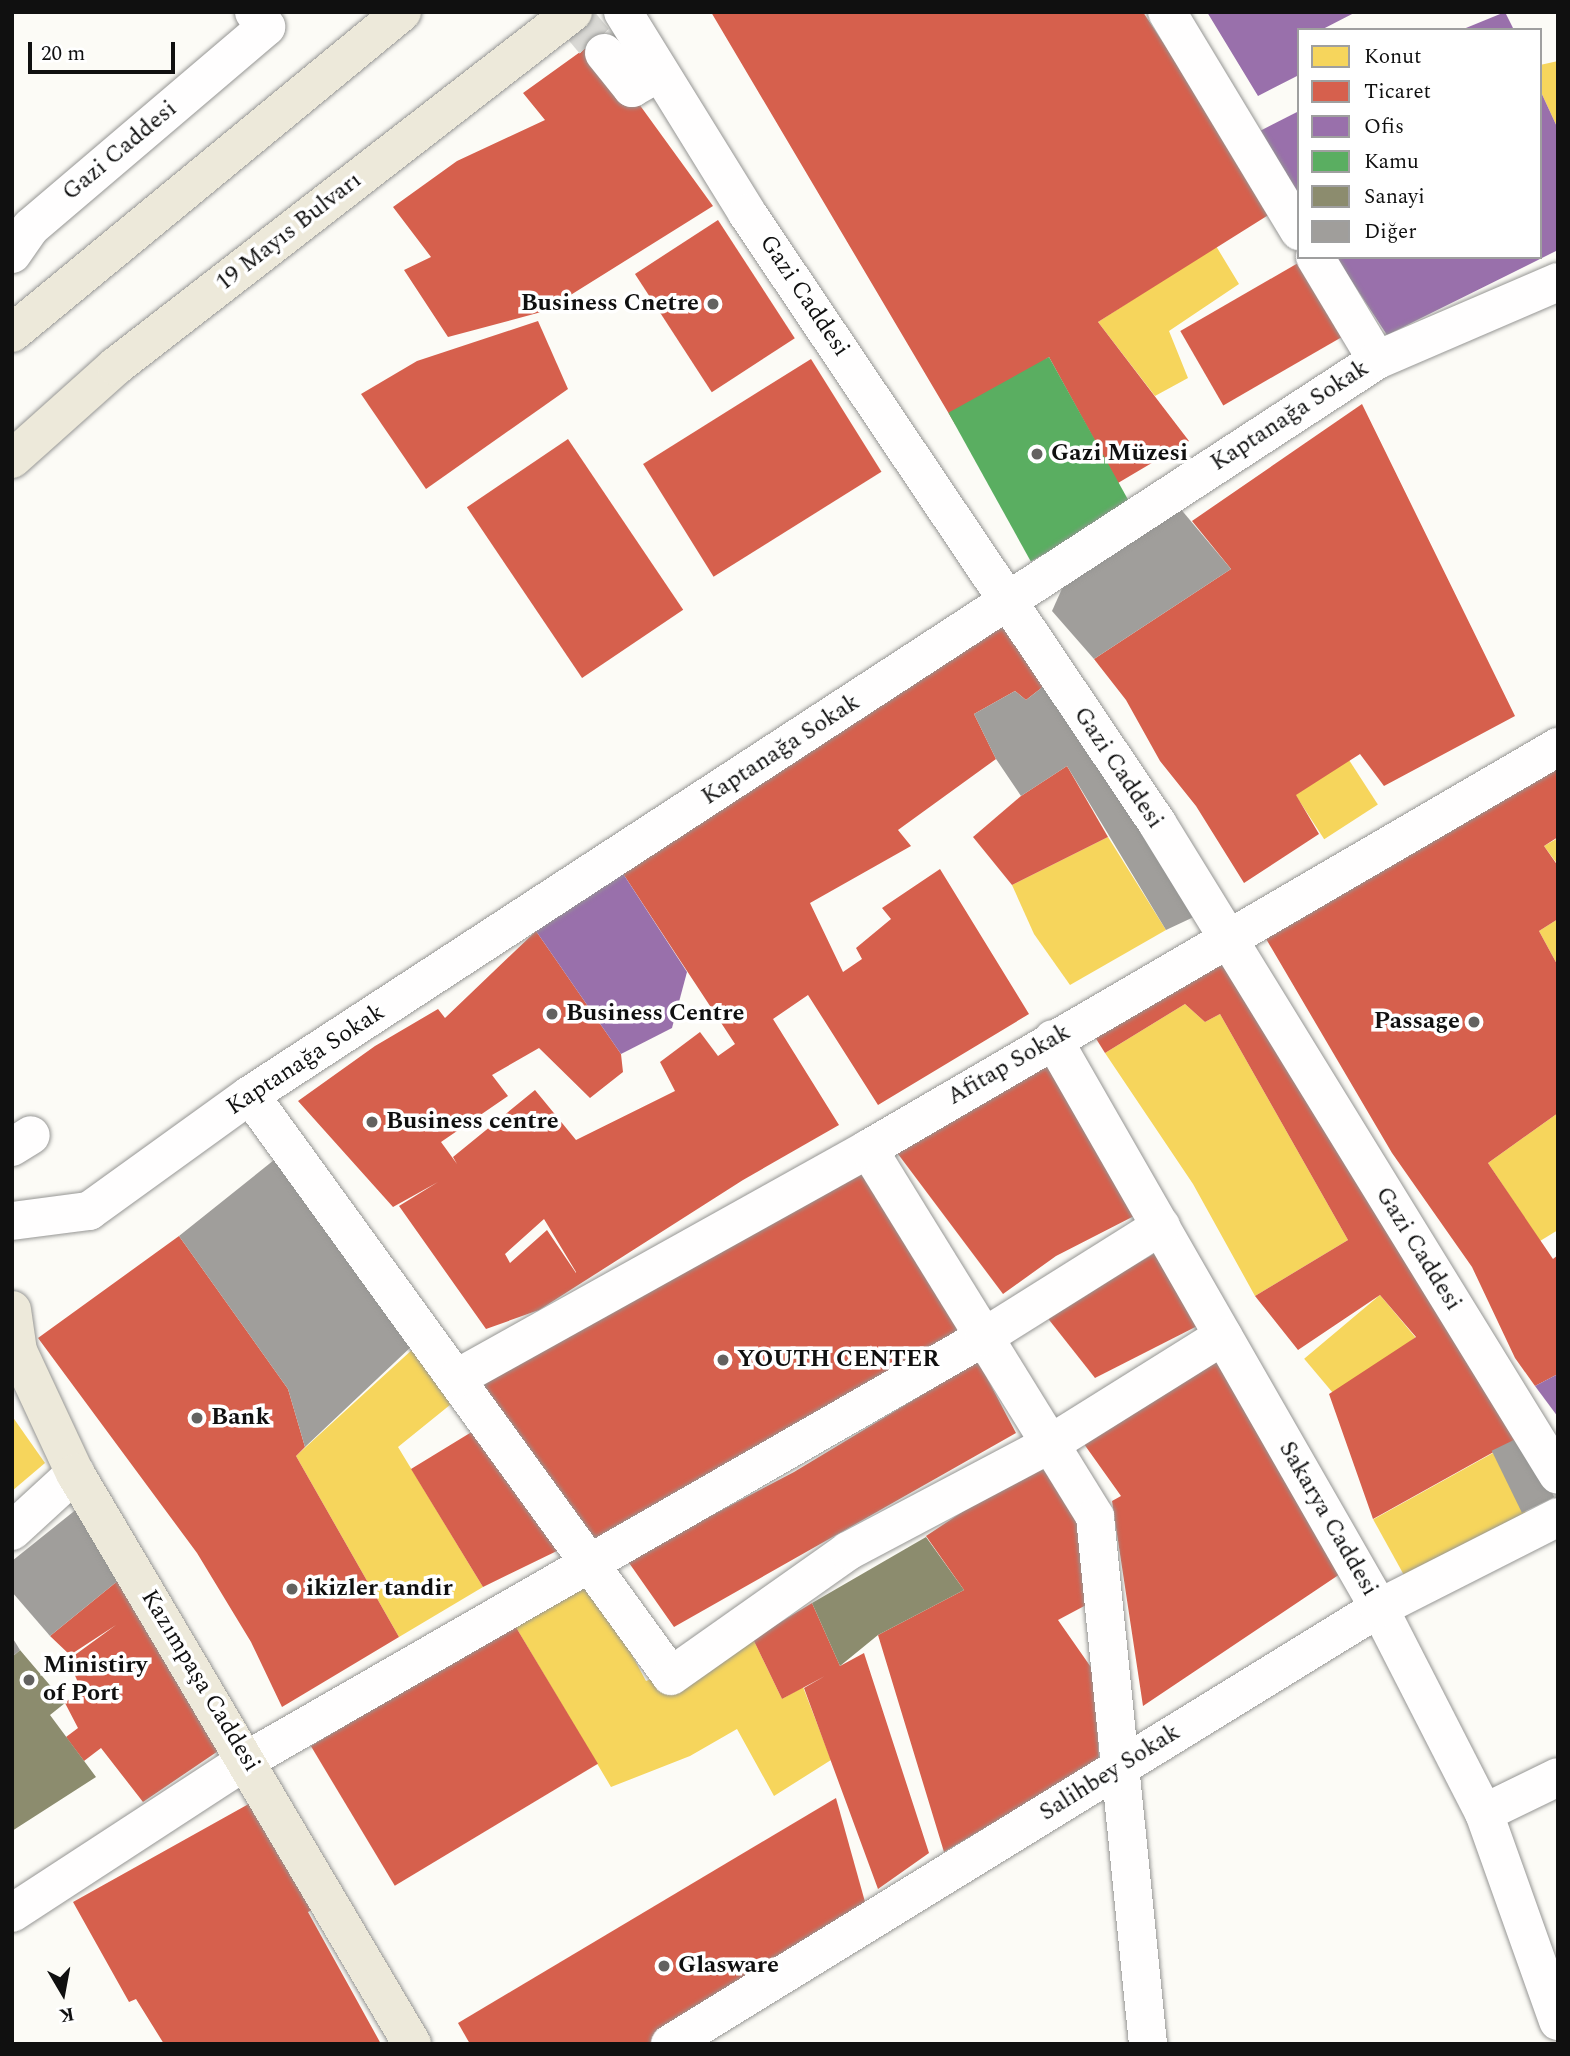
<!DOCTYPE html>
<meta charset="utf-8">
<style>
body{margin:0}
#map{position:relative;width:1570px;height:2056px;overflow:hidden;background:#fcfbf6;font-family:Spectral,serif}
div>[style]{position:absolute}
.homes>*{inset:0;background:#f6d55c;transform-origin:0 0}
.shops>*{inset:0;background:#d6604d;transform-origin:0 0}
.offices>*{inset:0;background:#9970ab}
.public>*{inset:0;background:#5aae61;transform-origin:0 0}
.industry>*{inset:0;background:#8c8c6e}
.building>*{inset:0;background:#a09e9b;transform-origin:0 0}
.minor-tunnel>*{height:38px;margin-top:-19px;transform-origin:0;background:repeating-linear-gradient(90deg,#d9d8d4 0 38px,transparent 0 57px)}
.roads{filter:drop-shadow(0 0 2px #969694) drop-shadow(0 0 2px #969694)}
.minor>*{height:38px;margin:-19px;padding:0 19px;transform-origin:19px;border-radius:19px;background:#fffefe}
.major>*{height:38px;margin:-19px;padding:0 19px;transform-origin:19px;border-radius:19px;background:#ede9da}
.dots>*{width:19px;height:19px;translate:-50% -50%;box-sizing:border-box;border:4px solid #fff;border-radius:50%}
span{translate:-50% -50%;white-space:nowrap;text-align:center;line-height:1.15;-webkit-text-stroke:7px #fff;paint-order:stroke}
.street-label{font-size:24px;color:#101010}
.poi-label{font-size:24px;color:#101010;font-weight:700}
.right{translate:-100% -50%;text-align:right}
.left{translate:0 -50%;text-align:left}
.frame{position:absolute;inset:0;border:14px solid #101010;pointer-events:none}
.legend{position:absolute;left:1297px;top:28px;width:245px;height:231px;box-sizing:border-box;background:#fff;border:2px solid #9f9f9f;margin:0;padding:9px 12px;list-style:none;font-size:21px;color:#101010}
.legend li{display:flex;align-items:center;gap:14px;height:35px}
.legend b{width:35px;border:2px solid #9f9f9f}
.north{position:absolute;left:28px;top:1958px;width:70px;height:70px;-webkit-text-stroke:5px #fff;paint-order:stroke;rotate:170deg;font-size:19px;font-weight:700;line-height:28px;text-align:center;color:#101010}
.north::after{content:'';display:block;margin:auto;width:24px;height:32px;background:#101010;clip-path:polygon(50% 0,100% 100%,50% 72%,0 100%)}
.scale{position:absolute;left:28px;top:42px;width:147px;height:32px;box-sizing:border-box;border:4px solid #101010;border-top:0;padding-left:9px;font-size:21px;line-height:24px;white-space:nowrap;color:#101010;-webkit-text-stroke:5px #fff;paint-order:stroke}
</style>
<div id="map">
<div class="homes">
<i style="clip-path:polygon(1558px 61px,1558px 129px,1540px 90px,1540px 65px)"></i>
<i style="clip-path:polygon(1216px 246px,1239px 284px,1169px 331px,1188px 378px,1155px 396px,1098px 322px)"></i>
<i style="left:1349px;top:760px;width:53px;height:64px;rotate:57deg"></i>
<i style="clip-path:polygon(1108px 837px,1166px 930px,1070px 985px,1034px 934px,1012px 885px)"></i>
<i style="clip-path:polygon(1558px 838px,1558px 865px,1544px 846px)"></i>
<i style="clip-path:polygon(1558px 919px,1558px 966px,1539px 931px)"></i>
<i style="clip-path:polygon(1185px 1004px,1205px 1022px,1220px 1014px,1348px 1240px,1255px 1296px,1193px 1184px,1105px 1053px)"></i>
<i style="clip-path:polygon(1558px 1113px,1558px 1230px,1540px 1241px,1488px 1163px)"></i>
<i style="left:1380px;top:1295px;width:55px;height:99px;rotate:50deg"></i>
<i style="clip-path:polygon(426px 1337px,466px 1392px,398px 1447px,483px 1587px,399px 1637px,296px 1456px)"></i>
<i style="clip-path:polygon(12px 1416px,45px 1463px,12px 1491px)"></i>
<i style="left:1493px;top:1453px;width:68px;height:137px;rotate:61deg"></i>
<i style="clip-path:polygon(590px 1577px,646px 1681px,753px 1639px,782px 1699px,803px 1687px,831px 1760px,774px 1796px,737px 1729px,690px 1756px,611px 1787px,514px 1624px)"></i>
</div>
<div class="shops">
<i style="clip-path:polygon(711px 12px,1143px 12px,1267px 201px,1270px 214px,1098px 322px,1189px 441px,1118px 483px,1049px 357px,955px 424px)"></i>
<i style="clip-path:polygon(594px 42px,713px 206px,545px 311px,448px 337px,404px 270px,431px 257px,393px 207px,457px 161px,545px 120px,523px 93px)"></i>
<i style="left:718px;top:220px;width:141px;height:99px;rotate:57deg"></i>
<i style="left:1305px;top:259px;width:86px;height:144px;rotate:60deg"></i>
<i style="clip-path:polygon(538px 321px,568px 389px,426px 489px,361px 394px,417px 361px)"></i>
<i style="left:811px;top:359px;width:133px;height:198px;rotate:58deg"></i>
<i style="clip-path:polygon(1362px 404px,1515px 716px,1384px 786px,1360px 754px,1296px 795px,1319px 834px,1244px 883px,1196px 806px,1160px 761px,1126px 700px,1094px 659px,1231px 569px,1192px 521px)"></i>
<i style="left:568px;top:439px;width:206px;height:122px;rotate:56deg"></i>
<i style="clip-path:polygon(evenodd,1010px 620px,1049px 682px,1026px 700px,1015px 691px,974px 714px,996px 759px,898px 830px,911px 846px,810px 903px,843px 972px,862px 959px,856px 948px,891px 919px,882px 908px,940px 869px,1029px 1014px,878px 1105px,808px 995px,773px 1019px,839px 1125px,743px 1180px,539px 1310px,486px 1329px,399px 1206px,438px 1182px,393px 1207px,298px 1101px,375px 1046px,438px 1009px,445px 1018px,536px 931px,621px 1054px,623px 1072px,590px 1098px,539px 1048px,492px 1075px,508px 1096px,441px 1142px,457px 1164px,453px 1157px,535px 1090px,576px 1140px,675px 1091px,660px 1062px,700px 1032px,718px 1056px,735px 1044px,620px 869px,1010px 620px,544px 1219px,576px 1272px,576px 1273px,547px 1230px,510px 1263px,505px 1254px,544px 1219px)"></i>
<i style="clip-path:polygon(1558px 751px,1558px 837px,1544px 846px,1558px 866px,1558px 919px,1539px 931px,1558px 966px,1558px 1113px,1488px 1163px,1553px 1259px,1558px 1255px,1558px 1374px,1535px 1386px,1515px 1358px,1472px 1267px,1392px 1153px,1262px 932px)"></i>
<i style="clip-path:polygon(1067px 766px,1108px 837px,1012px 885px,973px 837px,1021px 796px)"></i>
<i style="clip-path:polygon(1217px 954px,1517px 1439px,1373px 1519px,1329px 1394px,1416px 1337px,1380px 1295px,1298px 1350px,1255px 1296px,1348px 1240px,1220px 1014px,1205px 1022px,1185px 1004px,1105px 1053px,1085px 1021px)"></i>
<i style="clip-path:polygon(1044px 1045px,1138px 1214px,1056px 1256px,1003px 1294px,895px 1150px)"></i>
<i style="clip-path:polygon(870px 1153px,984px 1337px,591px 1563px,563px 1548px,483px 1587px,411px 1469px,488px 1422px,461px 1383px)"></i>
<i style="clip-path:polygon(179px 1236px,288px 1389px,305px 1447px,296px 1456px,399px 1637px,282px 1707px,251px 1642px,197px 1553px,38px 1338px)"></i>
<i style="clip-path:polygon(1171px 1244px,1213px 1318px,1095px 1378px,1046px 1316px)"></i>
<i style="clip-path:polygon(1227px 1342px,1346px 1570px,1143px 1706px,1112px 1501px,1121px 1496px,1079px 1437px)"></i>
<i style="clip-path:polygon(978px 1361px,1016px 1433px,674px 1627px,627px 1560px,794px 1472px)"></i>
<i style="clip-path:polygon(1050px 1444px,1083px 1517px,1088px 1604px,1058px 1620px,1095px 1673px,1099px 1761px,944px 1852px,878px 1635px,964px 1590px,926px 1536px,994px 1491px)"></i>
<i style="clip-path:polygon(120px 1579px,227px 1745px,143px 1802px,101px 1748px,84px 1761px,66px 1737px,78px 1728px,65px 1703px,81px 1689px,68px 1660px,116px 1625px,70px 1655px,50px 1636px)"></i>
<i style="clip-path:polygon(812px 1603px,840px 1666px,864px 1653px,929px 1853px,878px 1889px,804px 1688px,825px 1676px,782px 1699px,753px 1639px)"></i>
<i style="left:514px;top:1624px;width:163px;height:237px;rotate:59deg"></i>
<i style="clip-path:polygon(836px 1798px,867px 1909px,649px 2044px,470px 2044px,458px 2023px)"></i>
<i style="clip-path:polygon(254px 1801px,319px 1906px,308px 1912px,381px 2044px,164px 2044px,136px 1999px,129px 2002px,73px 1902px)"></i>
</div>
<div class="offices">
<i style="clip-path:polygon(1207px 12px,1356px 12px,1321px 30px,1299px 30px,1299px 75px,1258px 96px)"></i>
<i style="clip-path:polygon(1505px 12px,1514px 30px,1461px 30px)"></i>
<i style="clip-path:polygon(1540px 90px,1558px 129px,1558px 250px,1387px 335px,1336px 257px,1540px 257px)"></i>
<i style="clip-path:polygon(1299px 111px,1299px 201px,1254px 134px)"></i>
<i style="clip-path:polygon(620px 869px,687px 972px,672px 1028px,621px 1054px,536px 931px)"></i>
<i style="clip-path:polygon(1558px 1374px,1558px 1417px,1535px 1386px)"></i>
</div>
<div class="public">
<i style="left:1049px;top:357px;width:170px;height:115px;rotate:61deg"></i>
</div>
<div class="industry">
<i style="clip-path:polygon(926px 1537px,964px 1590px,878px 1635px,840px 1666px,812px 1603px)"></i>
<i style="clip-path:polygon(20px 1650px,65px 1703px,50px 1715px,96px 1777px,12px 1831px,12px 1657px)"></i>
</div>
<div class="building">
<i style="clip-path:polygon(1179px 507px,1231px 569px,1094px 659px,1052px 611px,1065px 582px)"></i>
<i style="clip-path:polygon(1049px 682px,1198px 915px,1166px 930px,1067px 766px,1021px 796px,996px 759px,974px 714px,1015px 691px,1026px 700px)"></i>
<i style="clip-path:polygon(289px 1148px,413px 1345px,305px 1447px,288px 1389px,179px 1236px)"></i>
<i style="left:1524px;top:1435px;width:69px;height:36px;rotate:64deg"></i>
<i style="clip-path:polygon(83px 1504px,120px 1579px,50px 1636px,12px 1592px,12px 1561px)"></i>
<i style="clip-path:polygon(12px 1637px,20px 1650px,12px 1657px)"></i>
</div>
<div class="minor-tunnel">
<i style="left:570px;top:12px;width:53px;rotate:50.3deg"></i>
</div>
<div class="roads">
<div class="minor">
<i style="left:623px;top:12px;width:236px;rotate:58.3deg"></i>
<i style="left:747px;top:213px;width:735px;rotate:56.09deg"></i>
<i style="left:1157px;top:823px;width:765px;rotate:58.41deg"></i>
<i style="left:1167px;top:12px;width:256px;rotate:58.9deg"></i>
<i style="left:604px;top:53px;width:45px;rotate:51.3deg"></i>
<i style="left:632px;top:88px;width:30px;rotate:-30deg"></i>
<i style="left:12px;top:254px;width:33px;rotate:-55deg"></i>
<i style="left:31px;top:227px;width:309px;rotate:-40.4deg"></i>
<i style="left:266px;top:27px;width:19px;rotate:-129deg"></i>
<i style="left:1315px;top:257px;width:120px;rotate:59deg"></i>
<i style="left:1053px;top:1039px;width:656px;rotate:60.19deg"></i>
<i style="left:1379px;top:1608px;width:230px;rotate:62.9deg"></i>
<i style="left:1484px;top:1813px;width:221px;rotate:70.4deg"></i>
<i style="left:250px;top:1095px;width:717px;rotate:54.07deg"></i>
<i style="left:671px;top:1676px;width:217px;rotate:-35.2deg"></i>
<i style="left:848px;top:1551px;width:229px;rotate:-27.9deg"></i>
<i style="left:1050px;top:1444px;width:204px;rotate:-32deg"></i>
<i style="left:12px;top:1147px;width:22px;rotate:-32deg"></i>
<i style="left:868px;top:1149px;width:432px;rotate:58.3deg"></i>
<i style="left:1095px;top:1517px;width:530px;rotate:84.26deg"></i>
<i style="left:12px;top:1221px;width:78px;rotate:-7.4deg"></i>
<i style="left:89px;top:1211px;width:198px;rotate:-35.8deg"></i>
<i style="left:250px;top:1095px;width:1345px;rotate:-33.11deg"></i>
<i style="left:1377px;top:360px;width:197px;rotate:-23.3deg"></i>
<i style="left:457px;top:1378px;width:470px;rotate:-29.1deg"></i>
<i style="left:868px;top:1149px;width:799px;rotate:-30.23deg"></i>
<i style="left:12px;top:1531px;width:86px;rotate:-42.6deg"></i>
<i style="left:1484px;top:1813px;width:82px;rotate:-25.9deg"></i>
<i style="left:12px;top:1913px;width:280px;rotate:-33.1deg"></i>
<i style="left:247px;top:1760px;width:850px;rotate:-29.85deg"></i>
<i style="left:984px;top:1337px;width:209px;rotate:-32.1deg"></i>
<i style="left:670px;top:2044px;width:832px;rotate:-31.59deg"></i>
<i style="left:1379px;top:1608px;width:201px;rotate:-26.9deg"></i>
</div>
<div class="major">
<i style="left:12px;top:333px;width:505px;rotate:-39.46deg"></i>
<i style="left:12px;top:459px;width:140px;rotate:-41.8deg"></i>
<i style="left:116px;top:366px;width:578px;rotate:-37.76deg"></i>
<i style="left:12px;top:1310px;width:41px;rotate:81.7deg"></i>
<i style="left:18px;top:1351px;width:135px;rotate:65deg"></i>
<i style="left:75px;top:1473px;width:663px;rotate:59.45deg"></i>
</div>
</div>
<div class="dots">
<i style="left:713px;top:304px;background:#636260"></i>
<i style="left:1037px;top:454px;background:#636260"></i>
<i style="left:552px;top:1014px;background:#636260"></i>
<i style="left:1474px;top:1022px;background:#636260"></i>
<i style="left:372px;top:1122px;background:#636260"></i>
<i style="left:723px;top:1360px;background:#636260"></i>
<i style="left:197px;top:1418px;background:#636260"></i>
<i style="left:292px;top:1589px;background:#636260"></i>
<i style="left:29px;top:1680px;background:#636260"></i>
<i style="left:664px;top:1966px;background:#636260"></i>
</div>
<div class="street-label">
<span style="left:120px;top:151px;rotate:-40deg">Gazi Caddesi</span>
<span style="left:289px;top:232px;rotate:-38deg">19 Mayıs Bulvarı</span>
<span style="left:804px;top:296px;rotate:56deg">Gazi Caddesi</span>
<span style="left:1290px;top:416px;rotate:-33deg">Kaptanağa Sokak</span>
<span style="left:781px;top:750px;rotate:-33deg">Kaptanağa Sokak</span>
<span style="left:1118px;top:768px;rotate:56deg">Gazi Caddesi</span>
<span style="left:306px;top:1060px;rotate:-33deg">Kaptanağa Sokak</span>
<span style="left:1009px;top:1065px;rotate:-30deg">Afitap Sokak</span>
<span style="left:1418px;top:1249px;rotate:58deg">Gazi Caddesi</span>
<span style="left:1328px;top:1519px;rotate:60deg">Sakarya Caddesi</span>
<span style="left:200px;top:1681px;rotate:59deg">Kazımpaşa Caddesi</span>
<span style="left:1110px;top:1773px;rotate:-32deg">Salihbey Sokak</span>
</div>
<div class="poi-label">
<span class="right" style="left:699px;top:304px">Business Cnetre</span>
<span class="left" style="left:1051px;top:454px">Gazi Müzesi</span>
<span class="left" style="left:566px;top:1014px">Business Centre</span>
<span class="right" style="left:1460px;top:1022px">Passage</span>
<span class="left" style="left:386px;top:1122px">Business centre</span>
<span class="left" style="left:737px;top:1360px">YOUTH CENTER</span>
<span class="left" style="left:211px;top:1418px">Bank</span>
<span class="left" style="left:306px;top:1589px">ikizler tandir</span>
<span class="left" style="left:43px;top:1680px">Ministiry<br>of Port</span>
<span class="left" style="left:678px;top:1966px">Glasware</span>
</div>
<div class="frame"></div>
<ul class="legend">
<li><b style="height:19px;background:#f6d55c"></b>Konut</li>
<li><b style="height:19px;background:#d6604d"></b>Ticaret</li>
<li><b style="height:19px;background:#9970ab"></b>Ofis</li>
<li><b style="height:19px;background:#5aae61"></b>Kamu</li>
<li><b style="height:19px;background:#8c8c6e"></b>Sanayi</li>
<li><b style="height:19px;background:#a09e9b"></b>Diğer</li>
</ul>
<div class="north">K</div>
<div class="scale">20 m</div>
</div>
